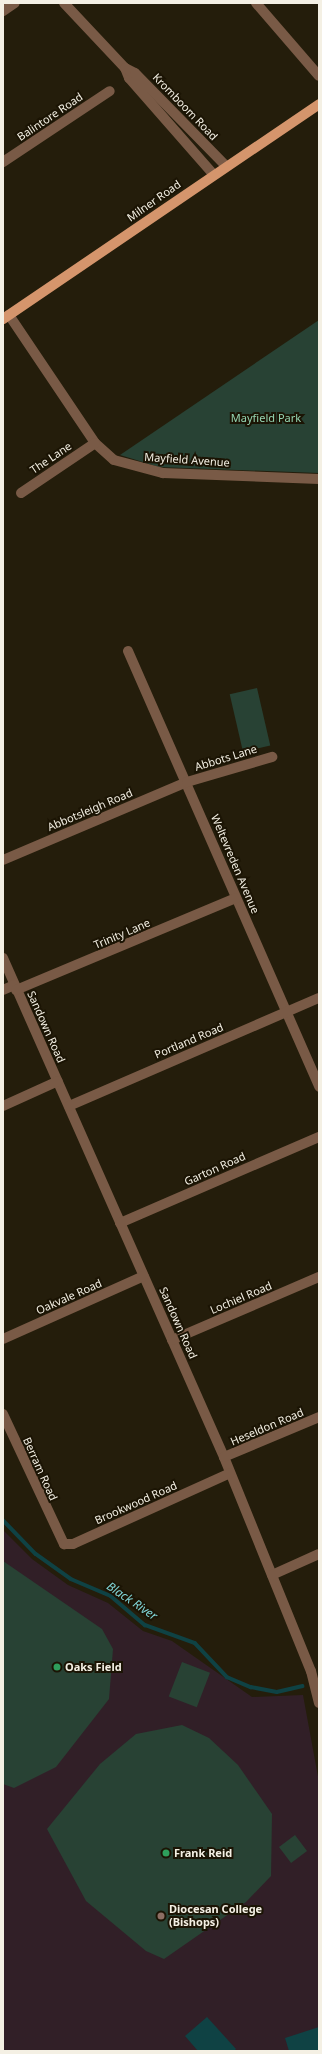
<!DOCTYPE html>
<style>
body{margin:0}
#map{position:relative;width:322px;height:2054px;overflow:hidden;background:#241d0b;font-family:"Noto Sans",sans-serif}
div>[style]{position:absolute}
.education>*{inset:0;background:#311f27}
.green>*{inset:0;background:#284234;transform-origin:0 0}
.water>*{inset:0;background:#0f4244}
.stream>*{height:3.5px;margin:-1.75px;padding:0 1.75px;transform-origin:1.75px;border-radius:1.75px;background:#0f4244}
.minor>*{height:10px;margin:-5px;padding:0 5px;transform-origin:5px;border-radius:5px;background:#795a46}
.major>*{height:10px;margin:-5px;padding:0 5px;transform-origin:5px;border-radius:5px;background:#d5956c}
.dots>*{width:11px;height:11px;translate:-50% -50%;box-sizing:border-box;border:2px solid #1b1404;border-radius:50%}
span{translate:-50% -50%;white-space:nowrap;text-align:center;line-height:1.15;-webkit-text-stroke:4px #1b1404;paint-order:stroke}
.street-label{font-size:11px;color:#f4f0e4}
.park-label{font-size:11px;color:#95d5b2}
.poi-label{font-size:11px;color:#f4f0e4;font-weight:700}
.left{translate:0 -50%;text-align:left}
.water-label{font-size:12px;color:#81d6d8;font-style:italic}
.frame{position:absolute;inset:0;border:4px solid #f4f0e4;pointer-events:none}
</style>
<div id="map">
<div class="education">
<i style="clip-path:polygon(3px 1530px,32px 1559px,68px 1585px,108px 1603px,143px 1631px,172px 1641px,252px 1697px,303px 1695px,319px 1782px,319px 2051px,3px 2051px)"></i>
</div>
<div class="green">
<i style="clip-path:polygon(319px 320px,319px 473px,159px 467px,120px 455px)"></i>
<i style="left:257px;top:688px;width:59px;height:28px;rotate:77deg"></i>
<i style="clip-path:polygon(3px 1561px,102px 1629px,113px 1649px,109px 1699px,56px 1767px,14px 1788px,3px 1784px)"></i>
<i style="left:182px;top:1662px;width:30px;height:37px;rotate:21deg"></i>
<i style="clip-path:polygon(182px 1725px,209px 1738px,238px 1765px,272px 1814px,271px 1876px,246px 1902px,164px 1959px,146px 1951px,86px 1901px,47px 1829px,100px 1764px,136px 1734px)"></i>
<i style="left:295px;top:1835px;width:20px;height:20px;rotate:53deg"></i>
</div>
<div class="water">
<i style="clip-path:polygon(207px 2017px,236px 2049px,234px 2051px,198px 2051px,185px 2036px)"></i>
<i style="clip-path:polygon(319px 2027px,319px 2051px,289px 2051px,285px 2038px)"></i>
</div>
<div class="stream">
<i style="left:3px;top:1520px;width:47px;rotate:45.9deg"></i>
<i style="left:36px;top:1554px;width:43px;rotate:35.5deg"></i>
<i style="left:71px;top:1579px;width:43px;rotate:23deg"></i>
<i style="left:111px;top:1596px;width:45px;rotate:40.5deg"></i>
<i style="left:145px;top:1625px;width:53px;rotate:19.8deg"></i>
<i style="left:195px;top:1643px;width:47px;rotate:46.7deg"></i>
<i style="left:227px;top:1677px;width:26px;rotate:23deg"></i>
<i style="left:251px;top:1687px;width:26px;rotate:11deg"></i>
<i style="left:277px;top:1692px;width:26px;rotate:-13deg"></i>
</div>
<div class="minor">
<i style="left:64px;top:3px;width:89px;rotate:46.8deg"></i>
<i style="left:125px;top:68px;width:11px;rotate:68deg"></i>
<i style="left:129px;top:78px;width:128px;rotate:48.8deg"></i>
<i style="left:256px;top:3px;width:96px;rotate:49.2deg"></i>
<i style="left:3px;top:11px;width:14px;rotate:-34deg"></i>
<i style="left:125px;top:68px;width:11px;rotate:27deg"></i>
<i style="left:135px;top:73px;width:130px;rotate:45.6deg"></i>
<i style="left:3px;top:162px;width:128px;rotate:-33.6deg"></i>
<i style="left:9px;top:315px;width:154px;rotate:56.1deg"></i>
<i style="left:95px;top:443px;width:25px;rotate:42deg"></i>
<i style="left:114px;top:460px;width:51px;rotate:14.9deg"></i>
<i style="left:163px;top:473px;width:156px;rotate:2.2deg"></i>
<i style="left:21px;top:493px;width:89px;rotate:-34deg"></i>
<i style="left:128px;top:651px;width:476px;rotate:66.3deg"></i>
<i style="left:3px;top:860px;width:200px;rotate:-23deg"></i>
<i style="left:187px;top:782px;width:89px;rotate:-16.4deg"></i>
<i style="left:3px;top:958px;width:546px;rotate:66.11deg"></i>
<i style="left:224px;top:1457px;width:231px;rotate:67.9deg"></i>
<i style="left:311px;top:1671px;width:33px;rotate:76deg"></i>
<i style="left:3px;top:990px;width:12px;rotate:-24deg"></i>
<i style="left:16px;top:990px;width:238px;rotate:-22.7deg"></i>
<i style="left:3px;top:1106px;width:60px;rotate:-24.4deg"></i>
<i style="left:69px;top:1106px;width:272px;rotate:-23.4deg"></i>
<i style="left:120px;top:1223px;width:217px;rotate:-23.4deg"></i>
<i style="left:3px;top:1339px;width:154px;rotate:-24.1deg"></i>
<i style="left:172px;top:1340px;width:160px;rotate:-23.2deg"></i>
<i style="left:3px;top:1414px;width:144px;rotate:64.9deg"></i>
<i style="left:64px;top:1544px;width:9px"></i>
<i style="left:73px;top:1544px;width:172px;rotate:-24.3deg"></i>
<i style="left:224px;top:1457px;width:103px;rotate:-22.8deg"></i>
<i style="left:272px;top:1575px;width:51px;rotate:-24.1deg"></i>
</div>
<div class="major">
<i style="left:3px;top:319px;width:382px;rotate:-34.2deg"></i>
</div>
<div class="dots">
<i style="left:57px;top:1667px;background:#2e9e5b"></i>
<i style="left:166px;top:1853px;background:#2e9e5b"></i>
<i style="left:161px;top:1916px;background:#8d6e63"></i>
</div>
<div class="street-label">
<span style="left:185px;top:107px;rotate:46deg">Kromboom Road</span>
<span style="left:50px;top:117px;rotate:-34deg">Balintore Road</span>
<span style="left:154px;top:201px;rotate:-35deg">Milner Road</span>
<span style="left:51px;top:458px;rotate:-34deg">The Lane</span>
<span style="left:187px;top:460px;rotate:4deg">Mayfield Avenue</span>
<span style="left:226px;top:758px;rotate:-17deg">Abbots Lane</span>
<span style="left:90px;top:810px;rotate:-23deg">Abbotsleigh Road</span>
<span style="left:235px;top:864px;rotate:67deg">Weltevreden Avenue</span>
<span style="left:122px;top:934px;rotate:-23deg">Trinity Lane</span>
<span style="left:46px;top:1027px;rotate:66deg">Sandown Road</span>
<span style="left:189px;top:1041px;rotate:-23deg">Portland Road</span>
<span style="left:215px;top:1169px;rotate:-24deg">Garton Road</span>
<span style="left:69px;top:1297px;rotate:-24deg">Oakvale Road</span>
<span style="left:241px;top:1298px;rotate:-23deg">Lochiel Road</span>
<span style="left:178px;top:1323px;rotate:66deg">Sandown Road</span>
<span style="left:267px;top:1427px;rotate:-23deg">Heseldon Road</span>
<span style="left:40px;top:1469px;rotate:66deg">Berram Road</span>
<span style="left:136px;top:1503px;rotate:-24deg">Brookwood Road</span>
</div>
<div class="park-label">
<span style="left:266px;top:418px">Mayfield Park</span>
</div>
<div class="poi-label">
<span class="left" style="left:65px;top:1667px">Oaks Field</span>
<span class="left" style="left:174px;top:1853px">Frank Reid</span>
<span class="left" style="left:169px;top:1916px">Diocesan College<br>(Bishops)</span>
</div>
<div class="water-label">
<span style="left:132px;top:1601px;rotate:34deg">Black River</span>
</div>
<div class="frame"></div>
</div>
